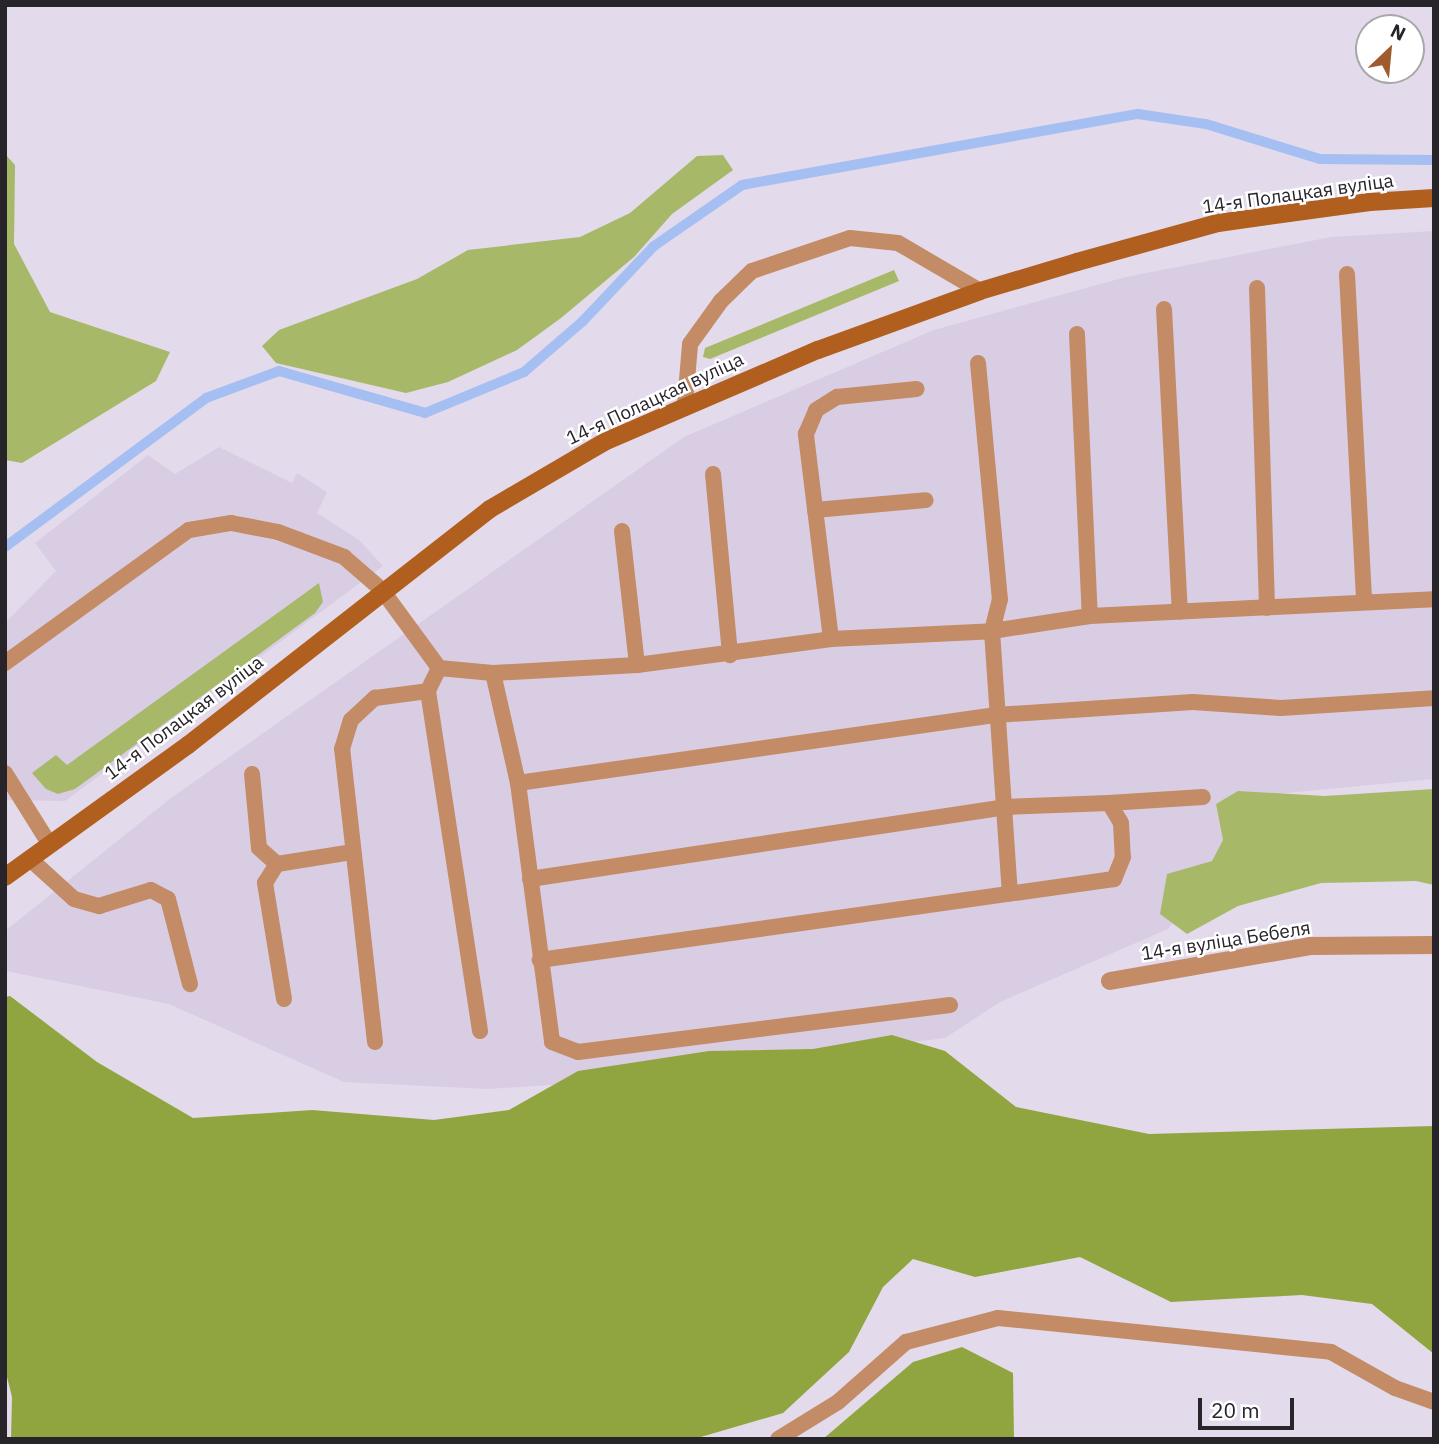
<!DOCTYPE html>
<meta charset="utf-8">
<style>
body{margin:0}
#map{position:relative;width:1439px;height:1444px;overflow:hidden;background:#e3daeb;font-family:"IBM Plex Sans",sans-serif}
div>[style]{position:absolute}
.built>*{inset:0;background:#d9cde4}
.green>*{inset:0;background:#a7b968}
.forest>*{inset:0;background:#90a53f}
.stream>*{height:10px;margin:-5px;padding:0 5px;transform-origin:5px;border-radius:5px;background:#a6bff2}
.lane>*{height:16px;margin:-8px;padding:0 8px;transform-origin:8px;border-radius:8px;background:#c38b66}
.street>*{height:18px;margin:-9px;padding:0 9px;transform-origin:9px;border-radius:9px;background:#c38b66}
.secondary>*{height:18px;margin:-9px;padding:0 9px;transform-origin:9px;border-radius:9px;background:#b05f1e}
span{translate:-50% -50%;white-space:nowrap;text-align:center;line-height:1.15;-webkit-text-stroke:5px #fff;paint-order:stroke}
.street-label{font-size:19px;color:#27242a}
.frame{position:absolute;inset:0;border:7px solid #27242a;pointer-events:none}
.north{position:absolute;left:1355px;top:14px;width:70px;height:70px;box-sizing:border-box;background:#fff;border:2px solid #a9a7aa;border-radius:50%;rotate:26deg;font-size:19px;font-weight:700;line-height:28px;text-align:center;color:#27242a}
.north::after{content:'';display:block;margin:auto;width:24px;height:32px;background:#9f5a2d;clip-path:polygon(50% 0,100% 100%,50% 72%,0 100%)}
.scale{position:absolute;left:1198px;top:1398px;width:96px;height:32px;box-sizing:border-box;border:4px solid #27242a;border-top:0;padding-left:9px;font-size:21px;line-height:24px;white-space:nowrap;color:#27242a;-webkit-text-stroke:5px #fff;paint-order:stroke}
</style>
<div id="map">
<div class="built">
<i style="clip-path:polygon(1434px 231px,1434px 779px,1266px 795px,1168px 929px,1000px 1002px,945px 1038px,598px 1082px,488px 1089px,344px 1082px,169px 1004px,6px 971px,5px 931px,171px 798px,684px 437px,934px 330px,1126px 277px,1331px 237px)"></i>
<i style="clip-path:polygon(219px 447px,292px 483px,297px 473px,327px 492px,317px 513px,359px 540px,383px 566px,65px 801px,5px 800px,5px 623px,56px 571px,35px 543px,148px 455px,175px 474px)"></i>
</div>
<div class="green">
<i style="clip-path:polygon(5px 154px,15px 165px,14px 244px,50px 312px,170px 352px,156px 381px,22px 463px,5px 460px)"></i>
<i style="clip-path:polygon(723px 155px,733px 170px,672px 214px,634px 257px,561px 318px,517px 350px,448px 382px,406px 393px,276px 363px,262px 346px,279px 330px,417px 279px,468px 250px,580px 237px,630px 213px,697px 156px)"></i>
<i style="clip-path:polygon(894px 270px,899px 281px,710px 359px,703px 357px,705px 348px)"></i>
<i style="clip-path:polygon(319px 583px,323px 602px,315px 613px,75px 789px,58px 794px,46px 789px,32px 773px,56px 755px,67px 765px)"></i>
<i style="clip-path:polygon(1434px 789px,1434px 885px,1416px 881px,1321px 883px,1238px 906px,1187px 934px,1160px 914px,1167px 874px,1212px 861px,1223px 840px,1216px 804px,1238px 791px,1325px 796px)"></i>
</div>
<div class="forest">
<i style="clip-path:polygon(10px 996px,97px 1062px,193px 1118px,312px 1110px,434px 1120px,509px 1110px,578px 1071px,709px 1051px,813px 1049px,892px 1035px,945px 1051px,1016px 1107px,1149px 1134px,1434px 1126px,1434px 1354px,1372px 1304px,1302px 1295px,1171px 1302px,1080px 1257px,975px 1277px,913px 1259px,883px 1287px,849px 1352px,783px 1413px,694px 1439px,11px 1439px,12px 1397px,5px 1369px,5px 997px)"></i>
<i style="clip-path:polygon(962px 1347px,1013px 1373px,1014px 1439px,823px 1439px,913px 1362px)"></i>
</div>
<div class="stream">
<i style="left:5px;top:547px;width:250px;rotate:-36.5deg"></i>
<i style="left:206px;top:398px;width:78px;rotate:-20.3deg"></i>
<i style="left:279px;top:371px;width:152px;rotate:16deg"></i>
<i style="left:425px;top:413px;width:107px;rotate:-22.5deg"></i>
<i style="left:524px;top:372px;width:78px;rotate:-40.8deg"></i>
<i style="left:583px;top:321px;width:103px;rotate:-46.6deg"></i>
<i style="left:654px;top:246px;width:107px;rotate:-34.7deg"></i>
<i style="left:742px;top:185px;width:402px;rotate:-10.2deg"></i>
<i style="left:1138px;top:114px;width:69px;rotate:8.4deg"></i>
<i style="left:1206px;top:124px;width:119px;rotate:17.1deg"></i>
<i style="left:1320px;top:159px;width:114px;rotate:0.5deg"></i>
</div>
<div class="lane">
<i style="left:1347px;top:274px;width:328px;rotate:87deg"></i>
<i style="left:1257px;top:288px;width:320px;rotate:88.2deg"></i>
<i style="left:1164px;top:309px;width:303px;rotate:87deg"></i>
<i style="left:1077px;top:334px;width:282px;rotate:87.4deg"></i>
<i style="left:978px;top:363px;width:237px;rotate:84.7deg"></i>
<i style="left:1000px;top:599px;width:33px;rotate:104deg"></i>
<i style="left:992px;top:631px;width:263px;rotate:86.1deg"></i>
<i style="left:685px;top:404px;width:60px;rotate:-85.2deg"></i>
<i style="left:690px;top:344px;width:53px;rotate:-54.2deg"></i>
<i style="left:721px;top:301px;width:43px;rotate:-44.1deg"></i>
<i style="left:752px;top:271px;width:103px;rotate:-18.6deg"></i>
<i style="left:850px;top:238px;width:48px;rotate:5.9deg"></i>
<i style="left:898px;top:243px;width:95px;rotate:30.3deg"></i>
<i style="left:713px;top:474px;width:182px;rotate:84.6deg"></i>
<i style="left:815px;top:510px;width:111px;rotate:-5.1deg"></i>
<i style="left:622px;top:531px;width:135px;rotate:83.6deg"></i>
<i style="left:831px;top:639px;width:207px;rotate:-97deg"></i>
<i style="left:806px;top:434px;width:26px;rotate:-67deg"></i>
<i style="left:816px;top:410px;width:25px;rotate:-32deg"></i>
<i style="left:837px;top:397px;width:80px;rotate:-5.7deg"></i>
<i style="left:5px;top:663px;width:227px;rotate:-35.9deg"></i>
<i style="left:189px;top:530px;width:43px;rotate:-9.5deg"></i>
<i style="left:231px;top:523px;width:48px;rotate:10.8deg"></i>
<i style="left:278px;top:532px;width:71px;rotate:20.7deg"></i>
<i style="left:344px;top:557px;width:50px;rotate:41deg"></i>
<i style="left:382px;top:590px;width:97px;rotate:53.8deg"></i>
<i style="left:439px;top:668px;width:54px;rotate:5.3deg"></i>
<i style="left:493px;top:673px;width:144px;rotate:-3.2deg"></i>
<i style="left:637px;top:665px;width:196px;rotate:-7.6deg"></i>
<i style="left:831px;top:639px;width:161px;rotate:-2.8deg"></i>
<i style="left:992px;top:631px;width:99px;rotate:-8.7deg"></i>
<i style="left:1090px;top:616px;width:344px;rotate:-2.8deg"></i>
<i style="left:439px;top:668px;width:25px;rotate:116deg"></i>
<i style="left:428px;top:691px;width:344px;rotate:81.3deg"></i>
<i style="left:493px;top:673px;width:113px;rotate:77.2deg"></i>
<i style="left:518px;top:783px;width:261px;rotate:82.5deg"></i>
<i style="left:552px;top:1042px;width:28px;rotate:21deg"></i>
<i style="left:578px;top:1052px;width:375px;rotate:-7.2deg"></i>
<i style="left:5px;top:773px;width:85px;rotate:58deg"></i>
<i style="left:252px;top:774px;width:74px;rotate:84.6deg"></i>
<i style="left:259px;top:848px;width:24px;rotate:42deg"></i>
<i style="left:518px;top:783px;width:483px;rotate:-8.1deg"></i>
<i style="left:996px;top:715px;width:197px;rotate:-3.8deg"></i>
<i style="left:1193px;top:702px;width:88px;rotate:3.9deg"></i>
<i style="left:1281px;top:708px;width:153px;rotate:-3.7deg"></i>
<i style="left:1109px;top:803px;width:94px;rotate:-3.7deg"></i>
<i style="left:30px;top:859px;width:59px;rotate:42.3deg"></i>
<i style="left:74px;top:899px;width:26px;rotate:16deg"></i>
<i style="left:99px;top:906px;width:54px;rotate:-17.1deg"></i>
<i style="left:151px;top:890px;width:19px;rotate:28deg"></i>
<i style="left:168px;top:899px;width:88px;rotate:75.5deg"></i>
<i style="left:530px;top:879px;width:480px;rotate:-8.6deg"></i>
<i style="left:1005px;top:807px;width:104px;rotate:-2.2deg"></i>
<i style="left:1109px;top:803px;width:23px;rotate:59deg"></i>
<i style="left:1121px;top:823px;width:34px;rotate:87deg"></i>
<i style="left:1123px;top:857px;width:24px;rotate:112deg"></i>
<i style="left:1114px;top:879px;width:580px;rotate:171.97deg"></i>
<i style="left:284px;top:999px;width:118px;rotate:-99.3deg"></i>
<i style="left:265px;top:883px;width:22px;rotate:-58deg"></i>
<i style="left:277px;top:864px;width:77px;rotate:-9deg"></i>
<i style="left:375px;top:1042px;width:295px;rotate:-96.4deg"></i>
<i style="left:342px;top:749px;width:30px;rotate:-73deg"></i>
<i style="left:351px;top:720px;width:33px;rotate:-43deg"></i>
<i style="left:375px;top:698px;width:53px;rotate:-7.5deg"></i>
<i style="left:778px;top:1439px;width:70px;rotate:-31.7deg"></i>
<i style="left:838px;top:1402px;width:91px;rotate:-41.4deg"></i>
<i style="left:906px;top:1342px;width:95px;rotate:-14.6deg"></i>
<i style="left:998px;top:1318px;width:335px;rotate:5.8deg"></i>
<i style="left:1331px;top:1352px;width:73px;rotate:29.4deg"></i>
<i style="left:1395px;top:1388px;width:41px;rotate:19.7deg"></i>
</div>
<div class="street">
<i style="left:1110px;top:981px;width:203px;rotate:-9.9deg"></i>
<i style="left:1310px;top:946px;width:124px;rotate:-0.5deg"></i>
</div>
<div class="secondary">
<i style="left:5px;top:877px;width:226px;rotate:-35.8deg"></i>
<i style="left:188px;top:745px;width:383px;rotate:-38deg"></i>
<i style="left:490px;top:509px;width:132px;rotate:-30.4deg"></i>
<i style="left:604px;top:442px;width:233px;rotate:-23.3deg"></i>
<i style="left:818px;top:350px;width:172px;rotate:-20deg"></i>
<i style="left:980px;top:291px;width:101px;rotate:-16.6deg"></i>
<i style="left:1077px;top:262px;width:146px;rotate:-15.5deg"></i>
<i style="left:1218px;top:223px;width:153px;rotate:-7.9deg"></i>
<i style="left:1370px;top:202px;width:64px;rotate:-3.6deg"></i>
</div>
<div class="street-label">
<span style="left:1298px;top:194px;rotate:-8deg">14-я Полацкая вуліца</span>
<span style="left:655px;top:399px;rotate:-25deg">14-я Полацкая вуліца</span>
<span style="left:184px;top:718px;rotate:-37deg">14-я Полацкая вуліца</span>
<span style="left:1226px;top:941px;rotate:-9deg">14-я вуліца Бебеля</span>
</div>
<div class="frame"></div>
<div class="north">N</div>
<div class="scale">20 m</div>
</div>
